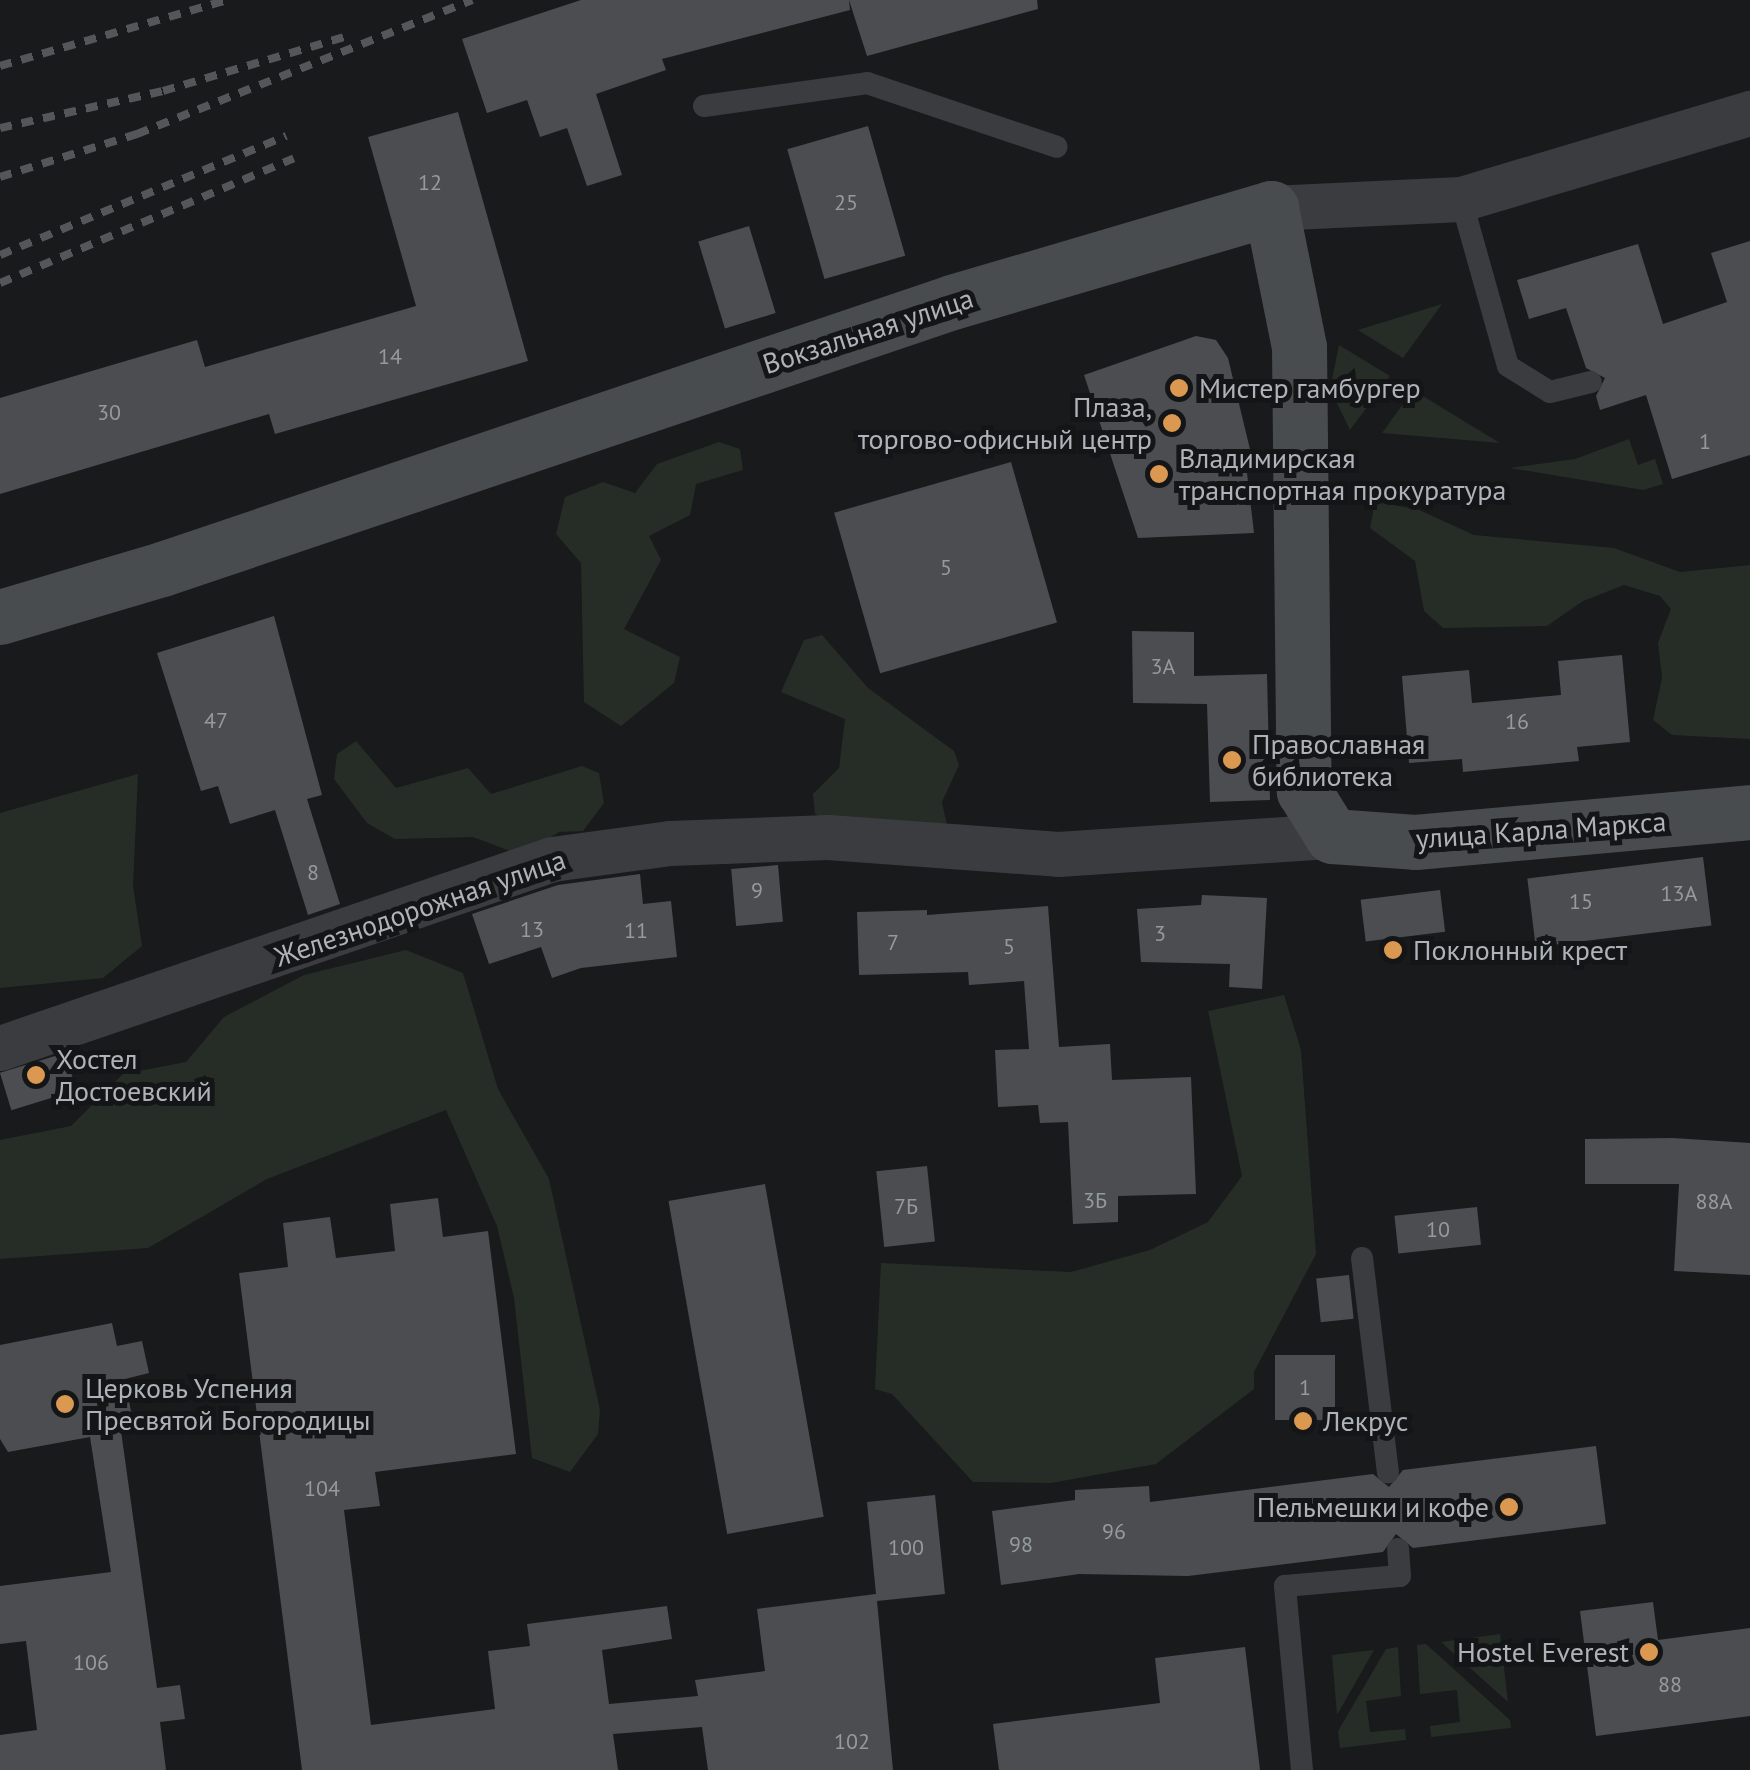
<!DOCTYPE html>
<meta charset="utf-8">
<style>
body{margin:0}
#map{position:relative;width:1750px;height:1770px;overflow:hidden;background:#191a1b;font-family:"PT Sans",sans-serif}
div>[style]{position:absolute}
.green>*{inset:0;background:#262d26}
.building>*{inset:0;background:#4b4d50;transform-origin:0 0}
.service>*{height:22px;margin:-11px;padding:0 11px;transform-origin:11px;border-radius:11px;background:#3b3c40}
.minor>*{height:45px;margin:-22.5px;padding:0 22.5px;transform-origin:22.5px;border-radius:22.5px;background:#3b3c40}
.secondary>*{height:55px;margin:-27.5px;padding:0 27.5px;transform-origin:27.5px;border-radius:27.5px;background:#494c4f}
.rail>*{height:8px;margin-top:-4px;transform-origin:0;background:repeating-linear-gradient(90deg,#54575a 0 12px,transparent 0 22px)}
.dots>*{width:28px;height:28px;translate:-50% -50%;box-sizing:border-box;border:5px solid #141516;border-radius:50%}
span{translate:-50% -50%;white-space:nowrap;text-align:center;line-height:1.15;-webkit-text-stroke:10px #141516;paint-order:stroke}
.number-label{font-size:22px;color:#949a9f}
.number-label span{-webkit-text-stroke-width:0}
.street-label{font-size:28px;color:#adb3b9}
.poi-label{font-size:28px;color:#adb3b9}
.left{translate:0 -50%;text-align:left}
.right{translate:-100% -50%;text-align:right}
</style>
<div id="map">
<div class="green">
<i style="clip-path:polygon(1442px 304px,1403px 358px,1358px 330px)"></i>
<i style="clip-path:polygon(1339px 345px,1390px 376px,1350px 430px,1330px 389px)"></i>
<i style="clip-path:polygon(1413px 390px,1500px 443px,1382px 433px)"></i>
<i style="clip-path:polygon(1629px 439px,1638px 465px,1655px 459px,1663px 484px,1643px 490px,1510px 468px,1575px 459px)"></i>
<i style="clip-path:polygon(719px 442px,740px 449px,743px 470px,696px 484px,690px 515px,649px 536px,661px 560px,624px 629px,680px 657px,674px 683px,621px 726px,584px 702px,581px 563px,556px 534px,565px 497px,603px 482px,635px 493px,657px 464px)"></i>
<i style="clip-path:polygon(1375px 502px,1417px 509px,1474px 535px,1614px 548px,1680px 572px,1750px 565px,1750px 739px,1672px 735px,1653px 720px,1662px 678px,1658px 643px,1671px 609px,1660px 596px,1624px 585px,1583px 601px,1547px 626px,1443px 628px,1424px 611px,1415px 561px,1370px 528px)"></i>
<i style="clip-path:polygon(822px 635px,868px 688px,954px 751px,959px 765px,942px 802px,948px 830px,832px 822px,815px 814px,813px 794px,839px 768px,845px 719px,781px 692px,804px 640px)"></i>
<i style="clip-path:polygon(356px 741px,396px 788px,468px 768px,491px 794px,582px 766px,599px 773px,604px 803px,583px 831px,559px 832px,521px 855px,473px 837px,395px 839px,367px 823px,334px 779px,337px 754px)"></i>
<i style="clip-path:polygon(138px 774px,133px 886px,142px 946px,103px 978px,0 988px,0 813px)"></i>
<i style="clip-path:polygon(406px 950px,463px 973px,498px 1089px,549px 1179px,600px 1410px,598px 1434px,570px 1472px,532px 1458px,514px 1298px,497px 1226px,446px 1110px,267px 1179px,148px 1248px,0 1259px,0 1140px,71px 1126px,123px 1074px,186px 1062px,224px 1017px,304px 975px)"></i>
<i style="clip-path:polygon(1284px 995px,1301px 1050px,1316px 1254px,1254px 1372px,1254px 1389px,1156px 1464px,1051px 1483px,973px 1482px,892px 1394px,875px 1389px,881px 1263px,1071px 1272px,1150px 1250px,1208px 1222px,1242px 1176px,1208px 1011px)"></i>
<i style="clip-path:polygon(1500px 1634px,1508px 1702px,1441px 1642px)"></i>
<i style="clip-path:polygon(1426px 1644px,1510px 1720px,1511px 1728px,1431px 1737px,1430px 1726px,1460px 1722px,1457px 1690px,1420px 1694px,1417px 1645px)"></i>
<i style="clip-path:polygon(1398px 1647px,1401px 1696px,1366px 1701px,1370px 1732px,1405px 1729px,1406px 1740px,1340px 1748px,1338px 1731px,1386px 1649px)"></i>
<i style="clip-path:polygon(1374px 1650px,1337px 1715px,1332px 1655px)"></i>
</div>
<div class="building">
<i style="clip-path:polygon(581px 0,849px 0,850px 10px,662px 59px,666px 70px,596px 94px,622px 175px,587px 186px,567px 128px,540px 137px,527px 100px,487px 113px,462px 39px)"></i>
<i style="clip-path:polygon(849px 0,1037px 0,1038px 9px,867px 56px)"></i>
<i style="clip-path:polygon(458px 112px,528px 361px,275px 434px,269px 414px,0 494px,0 398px,197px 340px,205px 367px,416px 306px,368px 137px)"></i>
<i style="left:868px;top:126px;width:135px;height:84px;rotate:74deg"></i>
<i style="left:749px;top:226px;width:91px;height:53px;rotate:73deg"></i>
<i style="clip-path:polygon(1750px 241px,1750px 455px,1672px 479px,1646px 395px,1600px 410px,1596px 396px,1605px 378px,1586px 368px,1566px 308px,1529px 319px,1517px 280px,1638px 244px,1663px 324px,1727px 302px,1711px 253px)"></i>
<i style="clip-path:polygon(1196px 336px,1216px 340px,1228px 358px,1255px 470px,1247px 473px,1254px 533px,1138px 538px,1084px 375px)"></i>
<i style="left:1011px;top:462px;width:167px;height:184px;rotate:74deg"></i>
<i style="clip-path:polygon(274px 616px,322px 795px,307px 799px,340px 904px,308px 915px,275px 810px,230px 824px,218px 786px,201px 791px,157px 653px)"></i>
<i style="clip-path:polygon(1132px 631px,1194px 632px,1194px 676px,1267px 674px,1270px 800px,1210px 802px,1207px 704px,1133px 703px)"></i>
<i style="clip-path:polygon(1622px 655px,1630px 742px,1577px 747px,1579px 761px,1463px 772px,1462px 759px,1409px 763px,1402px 676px,1469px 670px,1472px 703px,1561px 695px,1558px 661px)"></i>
<i style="left:1703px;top:857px;width:69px;height:177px;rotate:83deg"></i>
<i style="left:778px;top:865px;width:57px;height:47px;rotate:85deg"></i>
<i style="clip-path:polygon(640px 874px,643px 904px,671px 901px,677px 957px,581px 968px,552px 978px,541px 947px,489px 964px,472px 914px,558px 885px)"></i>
<i style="left:1440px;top:890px;width:42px;height:80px;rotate:83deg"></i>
<i style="clip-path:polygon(1202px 895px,1267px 898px,1262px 989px,1229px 987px,1230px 964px,1141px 962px,1137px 909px,1201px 905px)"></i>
<i style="clip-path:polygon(1048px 906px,1059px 1047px,1110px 1044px,1112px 1080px,1191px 1077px,1196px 1194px,1118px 1196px,1118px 1222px,1073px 1224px,1068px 1122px,1040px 1123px,1038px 1105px,998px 1107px,995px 1050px,1029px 1049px,1024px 981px,969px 985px,968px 972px,859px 975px,857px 912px,927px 910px,927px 915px)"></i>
<i style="left:65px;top:1053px;width:39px;height:68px;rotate:73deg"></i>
<i style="clip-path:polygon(1673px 1138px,1750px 1143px,1750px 1275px,1674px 1271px,1679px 1184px,1585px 1184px,1585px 1139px)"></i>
<i style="left:927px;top:1166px;width:76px;height:51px;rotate:84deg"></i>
<i style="left:765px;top:1184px;width:338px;height:98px;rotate:80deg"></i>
<i style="clip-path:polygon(438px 1198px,443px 1237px,488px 1231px,516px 1454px,375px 1472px,380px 1506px,344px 1510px,371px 1725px,495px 1709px,488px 1651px,530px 1646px,527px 1624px,667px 1606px,672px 1639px,602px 1650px,609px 1704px,698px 1696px,695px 1680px,765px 1671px,757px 1609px,876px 1594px,867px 1502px,935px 1495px,945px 1594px,877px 1601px,893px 1770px,708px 1770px,702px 1727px,613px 1734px,618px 1770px,302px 1770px,239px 1273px,288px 1267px,283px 1223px,330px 1217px,336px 1258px,395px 1251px,390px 1204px)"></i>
<i style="left:1477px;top:1207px;width:38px;height:83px;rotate:84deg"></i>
<i style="left:1349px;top:1275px;width:44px;height:33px;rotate:84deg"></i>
<i style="clip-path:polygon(112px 1323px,117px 1346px,142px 1341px,149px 1373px,125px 1379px,134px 1428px,121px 1431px,157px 1688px,180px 1685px,185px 1719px,160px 1722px,166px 1770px,0 1770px,0 1735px,37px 1730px,26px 1641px,0 1644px,0 1586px,111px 1572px,90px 1437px,8px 1452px,0 1439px,0 1345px)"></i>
<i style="left:1275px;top:1355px;width:60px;height:65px"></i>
<i style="clip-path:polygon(1596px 1446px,1606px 1524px,1413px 1548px,1396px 1534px,1383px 1552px,1188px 1576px,1079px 1574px,1001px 1585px,992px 1511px,1075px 1500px,1075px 1490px,1149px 1486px,1150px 1502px,1373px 1474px,1389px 1487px,1403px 1470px)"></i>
<i style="clip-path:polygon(1653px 1602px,1658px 1640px,1750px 1628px,1750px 1716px,1596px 1736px,1580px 1611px)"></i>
<i style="clip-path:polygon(1245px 1647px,1260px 1770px,999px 1770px,993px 1724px,1160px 1703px,1155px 1658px)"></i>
</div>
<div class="service">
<i style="left:704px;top:106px;width:165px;rotate:-8deg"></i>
<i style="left:867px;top:83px;width:200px;rotate:18.6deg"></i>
<i style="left:1461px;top:199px;width:173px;rotate:74.3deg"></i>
<i style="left:1508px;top:366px;width:49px;rotate:31.8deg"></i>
<i style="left:1550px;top:392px;width:42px;rotate:-13.7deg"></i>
<i style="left:1362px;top:1258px;width:216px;rotate:83.1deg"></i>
<i style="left:1302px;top:1770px;width:185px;rotate:-95.3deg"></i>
<i style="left:1285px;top:1586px;width:115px;rotate:-5deg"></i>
<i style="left:1400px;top:1576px;width:27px;rotate:-94deg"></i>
</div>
<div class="minor">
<i style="left:1271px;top:208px;width:190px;rotate:-2.7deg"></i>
<i style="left:1461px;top:199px;width:302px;rotate:-16.6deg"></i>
<i style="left:0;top:1048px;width:583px;rotate:-18.9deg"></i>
<i style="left:552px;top:859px;width:119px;rotate:-7.7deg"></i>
<i style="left:670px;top:843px;width:158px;rotate:-2.2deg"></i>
<i style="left:828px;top:837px;width:231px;rotate:4.2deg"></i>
<i style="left:1058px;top:854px;width:275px;rotate:-3.8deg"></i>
</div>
<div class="secondary">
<i style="left:0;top:617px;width:169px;rotate:-16.5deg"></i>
<i style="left:162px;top:569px;width:834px;rotate:-18.67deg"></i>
<i style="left:952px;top:302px;width:333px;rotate:-16.4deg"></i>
<i style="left:1271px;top:208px;width:142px;rotate:78.6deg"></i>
<i style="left:1299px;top:347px;width:444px;rotate:89.4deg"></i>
<i style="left:1304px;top:791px;width:53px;rotate:58.1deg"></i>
<i style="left:1332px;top:836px;width:83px;rotate:4.1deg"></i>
<i style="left:1415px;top:842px;width:336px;rotate:-5.1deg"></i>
</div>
<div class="rail">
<i style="left:0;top:66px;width:236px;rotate:-16.2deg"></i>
<i style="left:0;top:128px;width:167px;rotate:-12.8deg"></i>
<i style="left:163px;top:91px;width:193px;rotate:-16.6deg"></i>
<i style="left:0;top:177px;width:144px;rotate:-17.4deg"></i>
<i style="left:137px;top:134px;width:361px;rotate:-21.8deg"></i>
<i style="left:0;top:255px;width:310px;rotate:-22.6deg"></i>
<i style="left:0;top:283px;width:319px;rotate:-23deg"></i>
</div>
<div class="dots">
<i style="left:1179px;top:388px;background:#db9851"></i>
<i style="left:1172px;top:423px;background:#db9851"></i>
<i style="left:1159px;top:474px;background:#db9851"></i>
<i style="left:1232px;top:760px;background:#db9851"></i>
<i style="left:1393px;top:950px;background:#db9851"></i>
<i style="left:36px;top:1075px;background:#db9851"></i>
<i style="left:65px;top:1404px;background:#db9851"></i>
<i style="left:1303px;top:1421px;background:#db9851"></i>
<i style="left:1509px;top:1507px;background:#db9851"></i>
<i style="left:1649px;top:1652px;background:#db9851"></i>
</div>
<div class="number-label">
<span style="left:430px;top:183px">12</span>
<span style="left:846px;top:203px">25</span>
<span style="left:390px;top:357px">14</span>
<span style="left:109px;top:413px">30</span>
<span style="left:1705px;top:442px">1</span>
<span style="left:946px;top:568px">5</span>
<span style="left:1163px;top:667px">3А</span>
<span style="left:216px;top:721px">47</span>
<span style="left:1517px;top:722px">16</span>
<span style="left:313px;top:873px">8</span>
<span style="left:757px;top:891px">9</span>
<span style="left:1679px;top:894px">13А</span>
<span style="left:1581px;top:902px">15</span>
<span style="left:532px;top:930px">13</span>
<span style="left:636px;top:931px">11</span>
<span style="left:1160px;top:934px">3</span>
<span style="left:893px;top:943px">7</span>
<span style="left:1009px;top:947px">5</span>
<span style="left:1095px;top:1201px">3Б</span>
<span style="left:1714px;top:1202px">88А</span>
<span style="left:906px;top:1207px">7Б</span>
<span style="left:1438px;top:1230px">10</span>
<span style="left:1305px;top:1388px">1</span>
<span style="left:322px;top:1489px">104</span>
<span style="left:1114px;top:1532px">96</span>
<span style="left:1021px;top:1545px">98</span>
<span style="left:906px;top:1548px">100</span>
<span style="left:91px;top:1663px">106</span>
<span style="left:1670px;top:1685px">88</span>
<span style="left:852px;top:1742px">102</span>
</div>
<div class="street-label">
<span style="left:868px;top:331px;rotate:-18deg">Вокзальная улица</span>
<span style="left:1541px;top:830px;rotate:-4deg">улица Карла Маркса</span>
<span style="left:420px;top:908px;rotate:-19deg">Железнодорожная улица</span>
</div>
<div class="poi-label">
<span class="left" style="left:1199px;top:388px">Мистер гамбургер</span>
<span class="right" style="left:1152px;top:423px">Плаза,<br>торгово-офисный центр</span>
<span class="left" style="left:1179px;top:474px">Владимирская<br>транспортная прокуратура</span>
<span class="left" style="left:1252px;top:760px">Православная<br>библиотека</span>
<span class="left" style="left:1413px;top:950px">Поклонный крест</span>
<span class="left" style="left:56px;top:1075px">Хостел<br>Достоевский</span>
<span class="left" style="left:85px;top:1404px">Церковь Успения<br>Пресвятой Богородицы</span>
<span class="left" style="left:1323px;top:1421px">Лекрус</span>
<span class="right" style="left:1489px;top:1507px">Пельмешки и кофе</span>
<span class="right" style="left:1629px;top:1652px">Hostel Everest</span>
</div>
</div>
